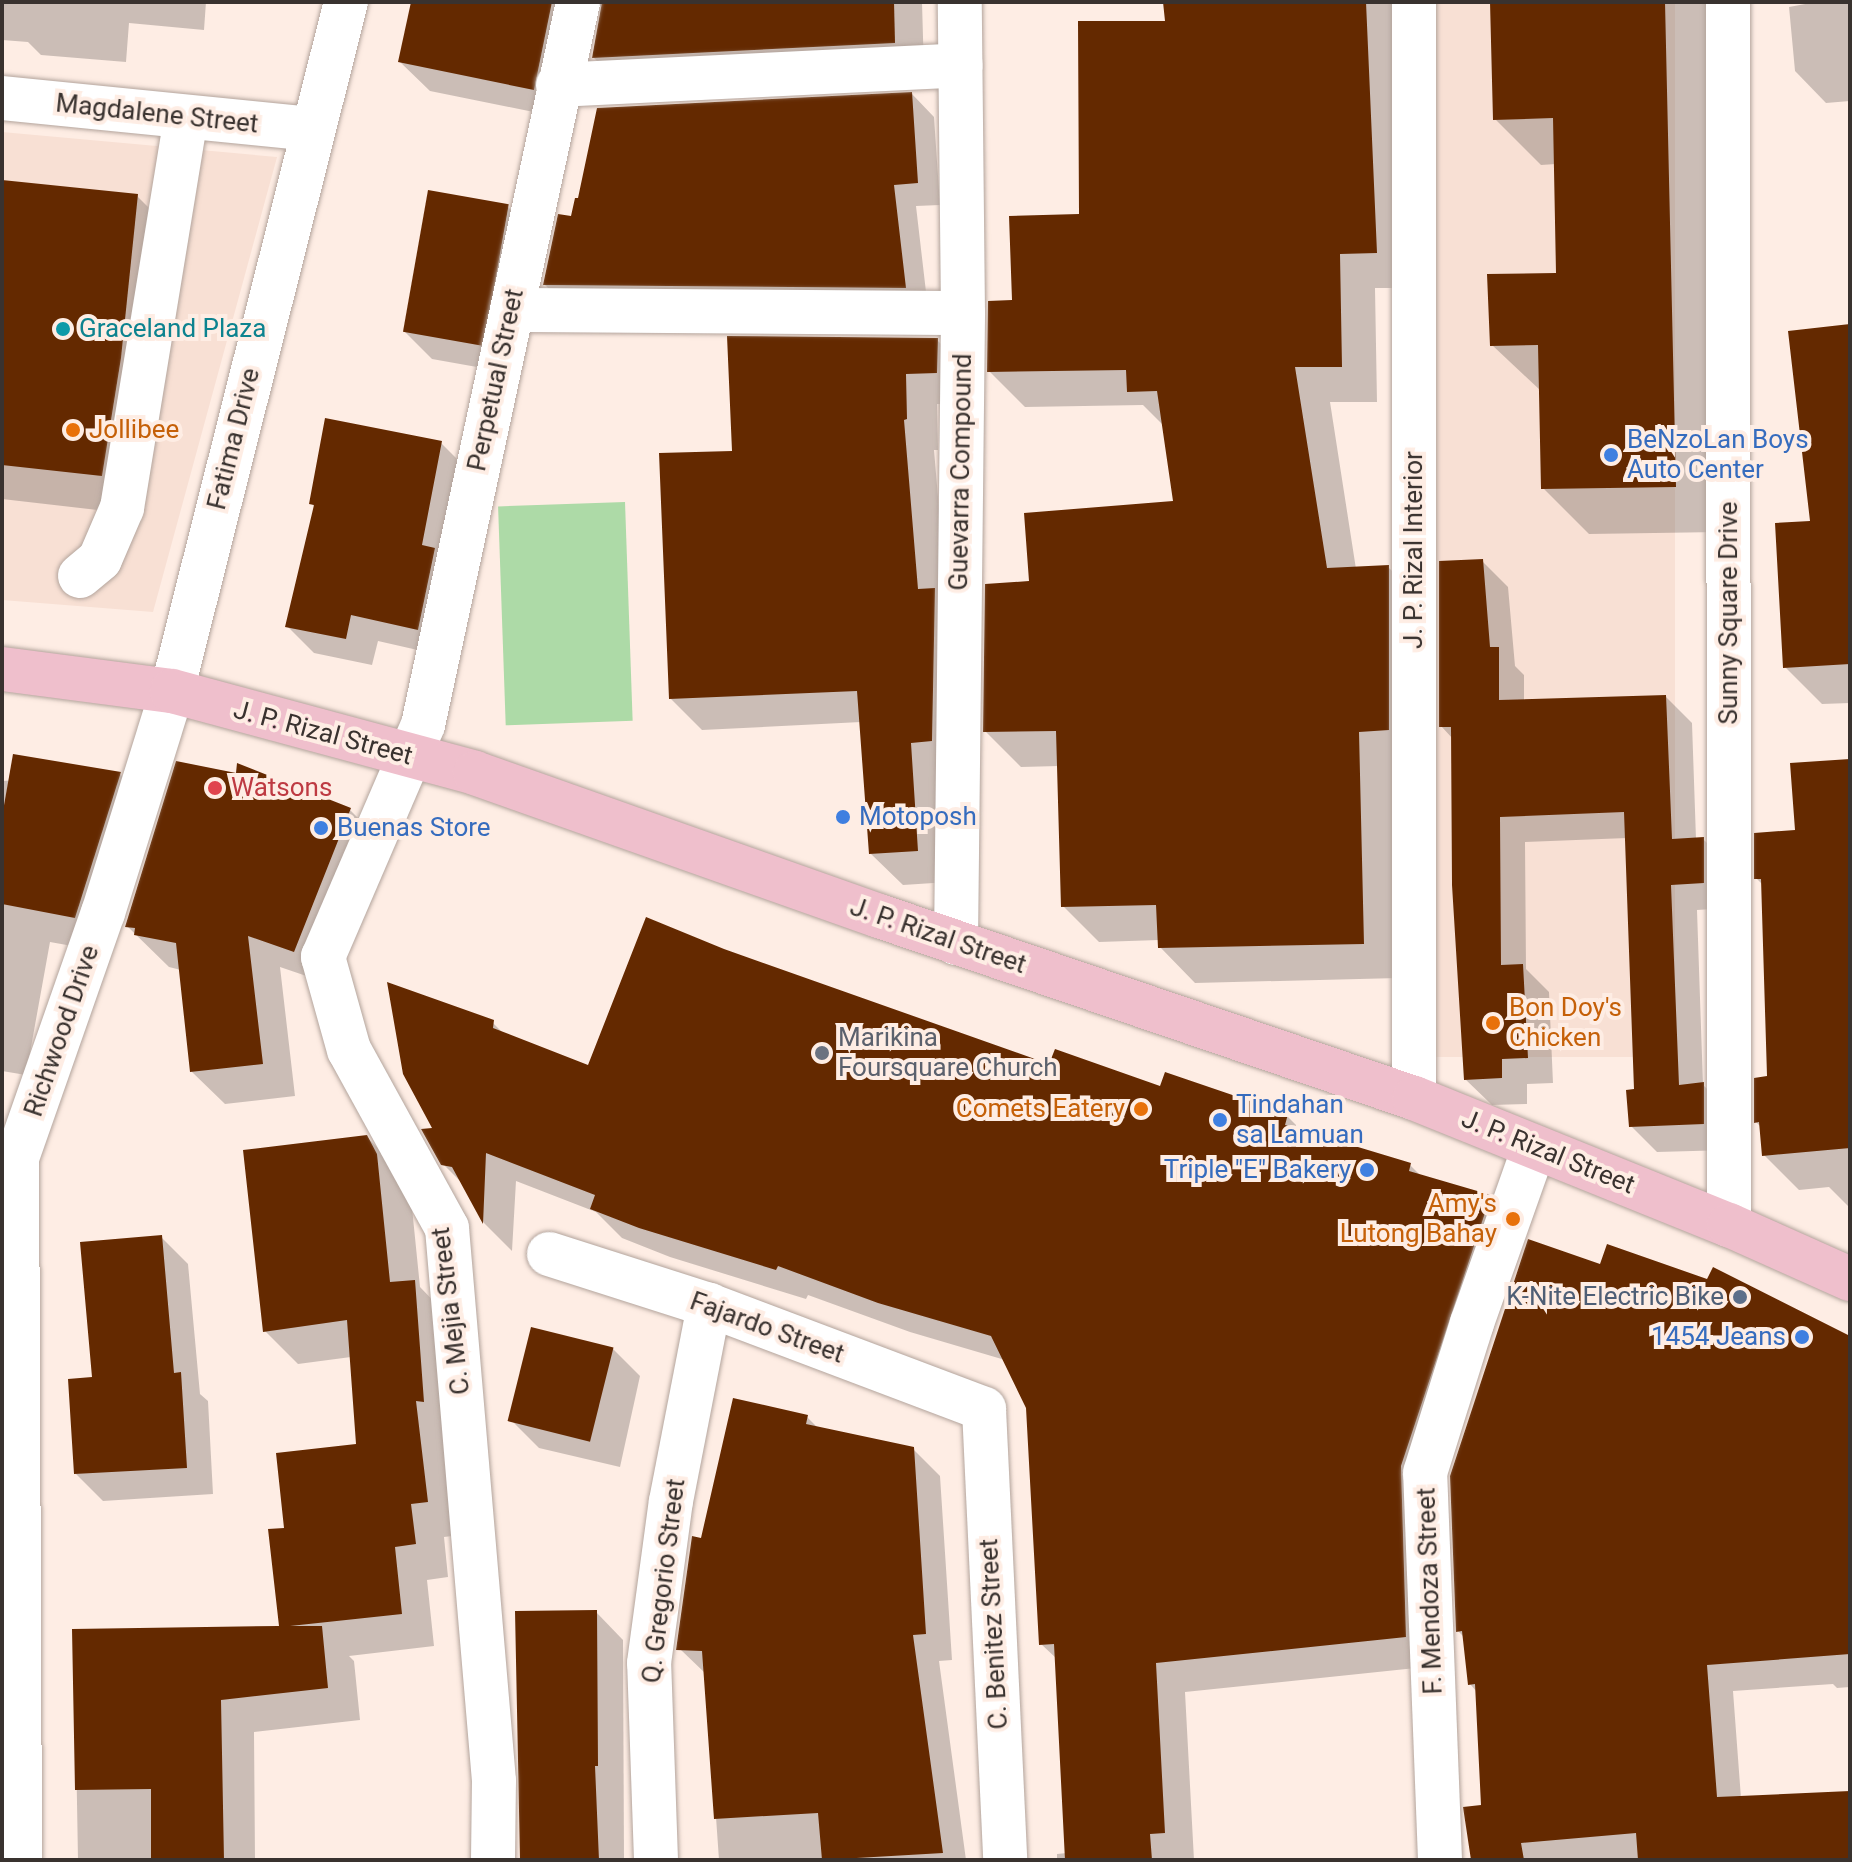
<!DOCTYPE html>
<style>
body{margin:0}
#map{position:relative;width:1852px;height:1862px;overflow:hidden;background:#feede4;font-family:Roboto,sans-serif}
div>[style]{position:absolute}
.built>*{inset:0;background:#f8e0d4;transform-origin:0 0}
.green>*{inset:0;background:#addaa7;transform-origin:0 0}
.shadow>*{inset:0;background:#0003}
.building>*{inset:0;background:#642900;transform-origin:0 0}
.roads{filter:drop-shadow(0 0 2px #b3a49c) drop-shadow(0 0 2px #b3a49c)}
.minor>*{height:44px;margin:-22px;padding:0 22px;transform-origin:22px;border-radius:22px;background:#fff}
.major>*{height:44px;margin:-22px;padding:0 22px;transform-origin:22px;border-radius:22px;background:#efbfcc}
.dots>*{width:22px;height:22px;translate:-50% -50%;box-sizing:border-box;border:4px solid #feede4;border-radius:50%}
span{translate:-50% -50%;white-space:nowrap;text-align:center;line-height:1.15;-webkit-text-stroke:8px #feede4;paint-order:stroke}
.street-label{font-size:26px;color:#39322f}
.culture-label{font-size:26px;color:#0d838f}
.left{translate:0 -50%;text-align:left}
.food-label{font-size:26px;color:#c56008}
.right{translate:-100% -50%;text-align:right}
.shop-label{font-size:26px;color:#366cbe}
.health-label{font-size:26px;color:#be3a42}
.worship-label{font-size:26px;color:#5b616d}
.service-label{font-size:26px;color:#4e5e75}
.frame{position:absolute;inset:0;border:4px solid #39322f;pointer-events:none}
</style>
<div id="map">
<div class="built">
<i style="left:1426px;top:2px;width:249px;height:1055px"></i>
<i style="clip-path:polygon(2px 132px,277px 157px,153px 612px,2px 600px)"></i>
</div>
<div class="green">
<i style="left:625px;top:502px;width:219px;height:127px;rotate:88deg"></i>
</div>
<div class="shadow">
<i style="clip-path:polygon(2px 2px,206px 2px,204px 30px,129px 23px,126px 62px,41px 55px,28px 42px,2px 40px)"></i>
<i style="clip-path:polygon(413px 2px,922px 2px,924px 72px,623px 87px,594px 58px,602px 5px,588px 15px,563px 118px,430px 91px,400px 62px)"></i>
<i style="clip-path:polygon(1165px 2px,1398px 2px,1412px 288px,1375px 288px,1377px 402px,1330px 402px,1356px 569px,1388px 567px,1424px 602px,1399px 978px,1195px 983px,1160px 947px,1159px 940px,1099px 942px,1063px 906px,1059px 766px,1021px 767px,985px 731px,1032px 583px,1175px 503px,1164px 426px,1143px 405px,1025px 407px,989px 371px,1014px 302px,1081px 216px,1167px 23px)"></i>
<i style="clip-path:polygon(1492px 2px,1709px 2px,1720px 532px,1589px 534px,1543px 488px,1541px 391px,1492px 345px,1558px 275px,1556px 164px,1541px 165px,1495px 119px)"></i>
<i style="clip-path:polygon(1816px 2px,1850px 2px,1850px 101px,1826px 103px,1795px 71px,1789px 7px)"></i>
<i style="clip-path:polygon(912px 94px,934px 117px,940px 205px,916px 206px,928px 309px,568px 307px,545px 285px,573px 219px)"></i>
<i style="clip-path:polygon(2px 182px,137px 196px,176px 235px,141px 515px,2px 499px)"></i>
<i style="clip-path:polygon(508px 207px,535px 234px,505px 372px,432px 359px,405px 332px)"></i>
<i style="clip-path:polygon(1850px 326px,1850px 703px,1822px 704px,1785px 667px)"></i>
<i style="clip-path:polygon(937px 340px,968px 371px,968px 404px,937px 404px,938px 450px,934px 450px,947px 603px,949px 882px,903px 885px,871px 854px,861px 722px,702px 730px,670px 698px,734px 453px)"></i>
<i style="clip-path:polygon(441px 443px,468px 470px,444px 656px,378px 641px,372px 665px,314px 653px,287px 626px,315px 507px,311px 503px)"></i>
<i style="clip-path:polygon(1482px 561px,1508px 587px,1515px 666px,1524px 675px,1524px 701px,1666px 697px,1692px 723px,1696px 839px,1703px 839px,1729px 865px,1729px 908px,1697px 910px,1703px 1085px,1729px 1110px,1729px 1150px,1657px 1152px,1631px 1126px,1636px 1091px,1627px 838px,1525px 842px,1526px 969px,1549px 992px,1553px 1083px,1527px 1084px,1527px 1104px,1492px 1105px,1465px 1079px,1453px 739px,1441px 726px)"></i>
<i style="clip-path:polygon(1850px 761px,1850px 1208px,1829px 1187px,1799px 1190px,1764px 1155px,1761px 1127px,1756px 1122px,1769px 1078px,1764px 886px,1756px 878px,1797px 832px)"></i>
<i style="clip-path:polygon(120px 774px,156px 810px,111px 953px,50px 942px,26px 1075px,2px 1071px,2px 781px)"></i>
<i style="clip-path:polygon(350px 810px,382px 842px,327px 983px,280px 967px,295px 1096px,225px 1104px,192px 1072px,181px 970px,169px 967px,127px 926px)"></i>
<i style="clip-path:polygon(723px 951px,1050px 1066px,1287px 1116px,1303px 1132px,1410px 1165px,1422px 1177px,1490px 1197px,1520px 1227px,1430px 1497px,1435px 1666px,1185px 1692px,1194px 1860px,1057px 1860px,1057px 1854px,1067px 1853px,1057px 1659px,1041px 1644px,1028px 1407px,1005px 1360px,910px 1332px,808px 1295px,806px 1299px,670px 1257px,622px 1238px,596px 1212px,516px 1181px,512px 1251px,484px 1223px,465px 1186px,442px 1163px,435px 1130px,492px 1022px,506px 1036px,589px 1068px)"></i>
<i style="clip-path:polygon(367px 1137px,400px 1171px,410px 1188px,420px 1287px,447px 1315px,460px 1535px,444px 1537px,448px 1577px,427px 1580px,434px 1646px,349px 1656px,354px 1661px,360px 1720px,254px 1732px,255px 1860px,78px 1860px,74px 1631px,281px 1628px,287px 1529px,358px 1446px,351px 1357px,298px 1364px,265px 1331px)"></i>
<i style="clip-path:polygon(161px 1237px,188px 1264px,200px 1394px,208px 1401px,213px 1494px,103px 1501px,76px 1474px,95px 1379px)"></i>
<i style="clip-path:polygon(1601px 1266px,1850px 1337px,1850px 1687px,1837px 1688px,1833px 1684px,1733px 1691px,1741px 1798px,1850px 1793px,1850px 1860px,1473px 1860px,1484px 1807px,1477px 1692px,1470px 1684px,1464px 1637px,1458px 1631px)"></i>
<i style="clip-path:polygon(613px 1349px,640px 1376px,620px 1467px,539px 1448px,512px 1421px)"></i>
<i style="clip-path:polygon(807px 1417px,819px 1429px,913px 1449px,940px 1476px,952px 1660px,939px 1661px,966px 1860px,719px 1860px,706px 1674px,681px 1650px,703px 1541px)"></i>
<i style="clip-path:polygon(596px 1612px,623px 1640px,624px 1860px,523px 1860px)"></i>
</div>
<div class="building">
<i style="clip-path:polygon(411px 2px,552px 2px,534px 90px,398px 62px)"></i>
<i style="clip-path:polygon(602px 2px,894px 2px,895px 43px,592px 58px)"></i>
<i style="clip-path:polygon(1163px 2px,1366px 2px,1377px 253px,1340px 254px,1342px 367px,1295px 367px,1327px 568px,1389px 565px,1389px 730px,1359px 732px,1364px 944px,1158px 948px,1156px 905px,1061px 907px,1056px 731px,983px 732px,985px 584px,1029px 581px,1024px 513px,1173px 501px,1157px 391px,1127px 392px,1126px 370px,987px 372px,988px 301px,1012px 300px,1009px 216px,1079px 214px,1078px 21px,1165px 21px)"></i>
<i style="clip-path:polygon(1490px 2px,1665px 2px,1676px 487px,1541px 489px,1538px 345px,1490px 346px,1487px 274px,1556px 273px,1553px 118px,1493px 120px)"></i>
<i style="clip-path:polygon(912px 92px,918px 183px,894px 185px,906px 288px,543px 285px,558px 214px,571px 216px,575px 198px,578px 198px,597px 108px)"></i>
<i style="clip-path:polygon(2px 180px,138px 194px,121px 358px,102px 476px,2px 465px)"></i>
<i style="left:428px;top:190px;width:82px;height:144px;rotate:10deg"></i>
<i style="clip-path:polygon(1850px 324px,1850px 664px,1783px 668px,1775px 523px,1810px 521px,1788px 331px)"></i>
<i style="clip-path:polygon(727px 336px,938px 338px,937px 373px,906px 374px,907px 419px,904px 420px,918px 589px,935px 588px,932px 741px,911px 743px,918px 851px,869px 854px,857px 691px,669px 699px,659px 453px,732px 451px)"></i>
<i style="clip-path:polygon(325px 418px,442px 441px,422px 545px,435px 548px,418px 630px,351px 615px,346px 639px,285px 627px,314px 505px,309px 504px)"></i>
<i style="clip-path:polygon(1483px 559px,1490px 647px,1499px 647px,1499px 700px,1666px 695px,1672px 839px,1704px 837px,1704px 883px,1671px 885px,1679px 1085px,1704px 1082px,1704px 1124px,1629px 1127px,1626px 1090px,1634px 1089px,1624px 812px,1500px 817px,1501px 965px,1523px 964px,1528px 1058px,1502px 1059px,1502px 1078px,1464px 1080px,1452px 885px,1451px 727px,1439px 727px,1439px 561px)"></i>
<i style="clip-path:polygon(13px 754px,121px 772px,75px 918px,2px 904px,2px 817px)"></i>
<i style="clip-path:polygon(1850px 759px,1850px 1148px,1762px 1156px,1759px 1122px,1754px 1123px,1754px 1078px,1767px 1076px,1761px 879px,1754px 879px,1754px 833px,1795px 830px,1790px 763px)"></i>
<i style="clip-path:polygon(176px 761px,236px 773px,237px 763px,351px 808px,294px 952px,248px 936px,263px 1064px,190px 1072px,176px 943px,134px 935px,135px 928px,125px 927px)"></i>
<i style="clip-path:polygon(646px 917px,724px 949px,1049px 1064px,1055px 1049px,1160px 1086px,1165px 1072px,1288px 1114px,1285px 1125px,1411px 1163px,1409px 1171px,1491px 1195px,1401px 1466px,1406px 1637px,1156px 1663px,1165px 1833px,1150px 1834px,1152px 1860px,1065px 1860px,1054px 1644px,1039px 1645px,1026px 1408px,991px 1336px,878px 1303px,778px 1266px,776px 1270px,639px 1228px,590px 1209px,595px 1195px,486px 1153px,483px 1224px,452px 1167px,441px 1165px,421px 1129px,432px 1128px,403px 1074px,387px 982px,494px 1020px,493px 1028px,588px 1065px)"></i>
<i style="clip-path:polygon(367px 1135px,377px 1154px,390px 1282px,415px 1280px,424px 1402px,416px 1401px,428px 1502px,411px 1504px,416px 1544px,395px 1547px,402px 1614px,290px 1626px,322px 1626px,328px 1688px,221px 1700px,224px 1860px,151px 1860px,151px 1789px,75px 1790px,72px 1629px,279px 1626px,268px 1529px,284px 1528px,276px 1453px,356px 1444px,347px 1320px,263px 1332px,243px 1150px)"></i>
<i style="clip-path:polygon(162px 1235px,174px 1373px,181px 1372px,187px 1468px,74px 1474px,68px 1379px,92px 1377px,80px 1242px)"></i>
<i style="clip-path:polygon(1528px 1239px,1600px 1264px,1607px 1244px,1707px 1279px,1713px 1267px,1850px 1336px,1850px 1654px,1707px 1665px,1717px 1797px,1850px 1791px,1850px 1860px,1638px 1860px,1636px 1833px,1521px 1843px,1524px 1860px,1471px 1860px,1463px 1807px,1481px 1805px,1475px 1684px,1468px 1685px,1462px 1631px,1456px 1632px,1450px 1476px)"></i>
<i style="left:531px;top:1327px;width:85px;height:97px;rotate:14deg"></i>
<i style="clip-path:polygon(733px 1398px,808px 1415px,806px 1424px,914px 1447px,926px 1634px,913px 1635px,943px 1853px,822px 1860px,818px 1813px,714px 1819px,702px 1651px,676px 1650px,692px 1536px,701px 1538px)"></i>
<i style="clip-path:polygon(597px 1610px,598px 1766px,595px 1766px,599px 1860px,520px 1860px,515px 1611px)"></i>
</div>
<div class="roads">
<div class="minor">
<i style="left:1728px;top:2px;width:1223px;rotate:89.95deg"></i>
<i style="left:558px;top:85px;width:403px;rotate:-2.8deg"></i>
<i style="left:2px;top:98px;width:311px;rotate:5.7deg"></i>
<i style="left:512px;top:310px;width:451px;rotate:0.4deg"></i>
<i style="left:80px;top:576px;width:26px;rotate:-40deg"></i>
<i style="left:100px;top:559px;width:56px;rotate:-66.7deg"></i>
<i style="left:122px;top:508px;width:395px;rotate:-80.7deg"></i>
<i style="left:956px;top:943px;width:630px;rotate:-89.36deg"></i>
<i style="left:963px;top:313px;width:311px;rotate:-90.6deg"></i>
<i style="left:1414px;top:1098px;width:1096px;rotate:-90deg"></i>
<i style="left:549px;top:1254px;width:168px;rotate:17.7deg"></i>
<i style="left:709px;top:1305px;width:294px;rotate:20.7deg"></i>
<i style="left:984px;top:1409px;width:451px;rotate:87.3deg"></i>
<i style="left:20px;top:1860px;width:702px;rotate:-90.24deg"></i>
<i style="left:17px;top:1158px;width:260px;rotate:-70.7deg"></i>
<i style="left:103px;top:913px;width:232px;rotate:-72.7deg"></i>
<i style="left:172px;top:691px;width:711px;rotate:-75.83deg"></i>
<i style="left:493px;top:1860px;width:79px;rotate:-89.3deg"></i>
<i style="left:494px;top:1781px;width:555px;rotate:-94.86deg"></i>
<i style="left:447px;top:1228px;width:203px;rotate:-118.8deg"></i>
<i style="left:349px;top:1050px;width:97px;rotate:-105.6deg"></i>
<i style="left:323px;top:957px;width:253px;rotate:-66.7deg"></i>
<i style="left:423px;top:725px;width:739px;rotate:-77.9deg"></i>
<i style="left:656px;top:1860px;width:197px;rotate:-92deg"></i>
<i style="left:649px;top:1663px;width:163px;rotate:-82.3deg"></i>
<i style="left:671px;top:1501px;width:200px;rotate:-79deg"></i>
<i style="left:1440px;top:1860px;width:387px;rotate:-92.2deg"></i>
<i style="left:1425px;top:1473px;width:157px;rotate:-72.6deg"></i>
<i style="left:1472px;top:1323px;width:186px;rotate:-70.5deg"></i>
</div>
<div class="major">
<i style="left:2px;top:669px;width:171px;rotate:7.4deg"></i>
<i style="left:172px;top:691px;width:314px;rotate:15.1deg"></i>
<i style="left:475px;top:773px;width:429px;rotate:19.5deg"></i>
<i style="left:879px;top:916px;width:565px;rotate:18.79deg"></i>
<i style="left:1414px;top:1098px;width:340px;rotate:22deg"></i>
<i style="left:1729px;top:1225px;width:133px;rotate:24.1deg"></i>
</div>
</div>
<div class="dots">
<i style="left:63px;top:329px;background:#0f9aa8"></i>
<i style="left:73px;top:430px;background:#e8710a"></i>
<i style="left:1611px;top:455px;background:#3f7fe0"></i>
<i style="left:215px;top:788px;background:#e0444e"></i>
<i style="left:843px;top:817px;background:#3f7fe0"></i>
<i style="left:321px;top:828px;background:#3f7fe0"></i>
<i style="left:1493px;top:1023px;background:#e8710a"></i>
<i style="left:822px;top:1053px;background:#6b7280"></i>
<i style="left:1141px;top:1109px;background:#e8710a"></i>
<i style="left:1220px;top:1120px;background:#3f7fe0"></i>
<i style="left:1367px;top:1170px;background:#3f7fe0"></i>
<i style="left:1513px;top:1219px;background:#e8710a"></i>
<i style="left:1740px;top:1297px;background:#5c6f8a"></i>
<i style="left:1802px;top:1337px;background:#3f7fe0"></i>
</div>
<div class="street-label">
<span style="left:157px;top:114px;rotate:6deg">Magdalene Street</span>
<span style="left:496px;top:380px;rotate:-78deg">Perpetual Street</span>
<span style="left:234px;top:439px;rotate:-76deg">Fatima Drive</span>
<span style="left:961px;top:472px;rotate:-89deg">Guevarra Compound</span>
<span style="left:1414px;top:550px;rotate:-90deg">J. P. Rizal Interior</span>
<span style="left:1729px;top:613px;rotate:-90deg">Sunny Square Drive</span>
<span style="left:323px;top:733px;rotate:15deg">J. P. Rizal Street</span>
<span style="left:938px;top:936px;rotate:19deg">J. P. Rizal Street</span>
<span style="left:62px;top:1031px;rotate:-71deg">Richwood Drive</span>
<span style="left:1548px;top:1152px;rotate:22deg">J. P. Rizal Street</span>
<span style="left:451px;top:1311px;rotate:-97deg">C. Mejia Street</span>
<span style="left:767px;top:1328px;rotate:20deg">Fajardo Street</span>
<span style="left:664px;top:1581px;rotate:-83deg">Q. Gregorio Street</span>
<span style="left:1430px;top:1591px;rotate:-92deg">F. Mendoza Street</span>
<span style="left:994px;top:1634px;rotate:-93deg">C. Benitez Street</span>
</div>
<div class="culture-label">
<span class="left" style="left:79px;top:329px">Graceland Plaza</span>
</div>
<div class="food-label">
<span class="left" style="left:89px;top:430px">Jollibee</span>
<span class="left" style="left:1509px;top:1023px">Bon Doy's<br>Chicken</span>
<span class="right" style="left:1125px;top:1109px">Comets Eatery</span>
<span class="right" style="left:1497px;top:1219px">Amy's<br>Lutong Bahay</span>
</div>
<div class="shop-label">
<span class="left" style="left:1627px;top:455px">BeNzoLan Boys<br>Auto Center</span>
<span class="left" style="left:859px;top:817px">Motoposh</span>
<span class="left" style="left:337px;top:828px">Buenas Store</span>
<span class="left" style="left:1236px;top:1120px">Tindahan<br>sa Lamuan</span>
<span class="right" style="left:1351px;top:1170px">Triple "E" Bakery</span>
<span class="right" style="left:1786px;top:1337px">1454 Jeans</span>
</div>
<div class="health-label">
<span class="left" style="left:231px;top:788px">Watsons</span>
</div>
<div class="worship-label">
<span class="left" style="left:838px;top:1053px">Marikina<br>Foursquare Church</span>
</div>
<div class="service-label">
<span class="right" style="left:1724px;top:1297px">K-Nite Electric Bike</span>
</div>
<div class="frame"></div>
</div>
